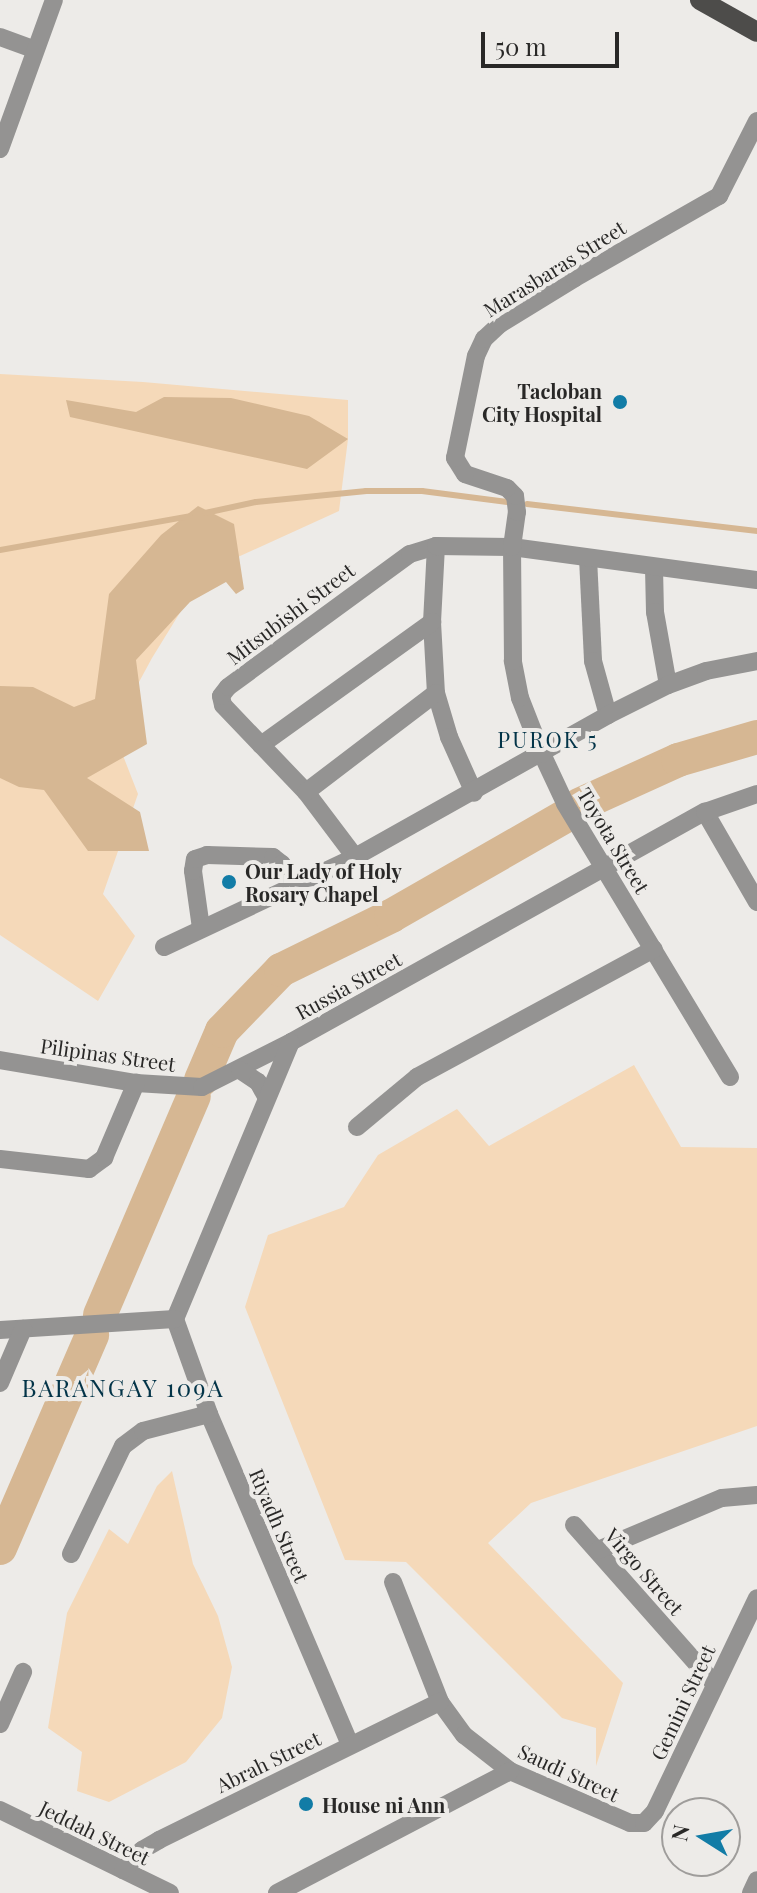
<!DOCTYPE html>
<style>
body{margin:0}
#map{position:relative;width:757px;height:1893px;overflow:hidden;background:#edebe8;font-family:"Playfair Display",serif}
div>[style]{position:absolute}
.green>*{inset:0;background:#f5d9b9}
.water>*{inset:0;background:#d6b793}
.stream>*{height:6px;margin:-3px;padding:0 3px;transform-origin:3px;border-radius:3px;background:#d6b793}
.river>*{height:34px;margin:-17px;padding:0 17px;transform-origin:17px;border-radius:17px;background:#d6b793}
.street>*{height:18px;margin:-9px;padding:0 9px;transform-origin:9px;border-radius:9px;background:#949392}
.primary>*{height:20px;margin:-10px;padding:0 10px;transform-origin:10px;border-radius:10px;background:#4d4c4a}
.dots>*{width:22px;height:22px;translate:-50% -50%;box-sizing:border-box;border:4px solid #edebe8;border-radius:50%}
span{translate:-50% -50%;white-space:nowrap;text-align:center;line-height:1.15;-webkit-text-stroke:8px #edebe8;paint-order:stroke}
.street-label{font-size:20px;color:#292827}
.poi-label{font-size:20px;color:#292827;font-weight:700}
.right{translate:-100% -50%;text-align:right}
.left{translate:0 -50%;text-align:left}
.neighbourhood-label{font-size:22px;color:#033448;letter-spacing:2px}
.quarter-label{font-size:24px;color:#033448;letter-spacing:2px}
.north{position:absolute;left:661px;top:1797px;width:80px;height:80px;box-sizing:border-box;background:#edebe8;border:2px solid #9f9d9b;border-radius:50%;rotate:281deg;font-size:22px;font-weight:700;line-height:32px;text-align:center;color:#292827}
.north::after{content:'';display:block;margin:auto;width:28px;height:36px;background:#127ca6;clip-path:polygon(50% 0,100% 100%,50% 72%,0 100%)}
.scale{position:absolute;left:481px;top:32px;width:138px;height:36px;box-sizing:border-box;border:4px solid #292827;border-top:0;padding-left:10px;font-size:24px;line-height:28px;white-space:nowrap;color:#292827;-webkit-text-stroke:6px #edebe8;paint-order:stroke}
</style>
<div id="map">
<div class="green">
<i style="clip-path:polygon(0 374px,143px 382px,348px 400px,348px 439px,339px 511px,205px 572px,152px 658px,113px 730px,138px 794px,103px 894px,135px 936px,98px 1001px,0 935px)"></i>
<i style="clip-path:polygon(634px 1065px,681px 1147px,757px 1148px,757px 1426px,531px 1503px,488px 1543px,623px 1683px,596px 1766px,596px 1728px,562px 1718px,406px 1562px,345px 1560px,245px 1307px,268px 1235px,344px 1207px,378px 1155px,457px 1109px,489px 1146px)"></i>
<i style="clip-path:polygon(172px 1471px,193px 1564px,218px 1616px,232px 1667px,222px 1718px,186px 1762px,109px 1802px,77px 1791px,82px 1752px,48px 1728px,67px 1613px,109px 1529px,128px 1544px,157px 1486px)"></i>
</div>
<div class="water">
<i style="clip-path:polygon(164px 397px,231px 398px,309px 416px,348px 439px,307px 469px,70px 417px,66px 400px,136px 412px)"></i>
<i style="clip-path:polygon(198px 506px,234px 524px,244px 589px,236px 594px,226px 582px,190px 602px,136px 660px,147px 744px,87px 778px,140px 812px,149px 851px,88px 851px,44px 790px,19px 787px,0 778px,0 686px,33px 687px,74px 707px,95px 699px,109px 594px,161px 535px)"></i>
</div>
<div class="stream">
<i style="left:527px;top:504px;width:232px;rotate:6.7deg"></i>
<i style="left:205px;top:513px;width:52px;rotate:-12.2deg"></i>
<i style="left:256px;top:502px;width:111px;rotate:-5.7deg"></i>
<i style="left:366px;top:491px;width:56px"></i>
<i style="left:422px;top:491px;width:86px;rotate:7.4deg"></i>
<i style="left:0;top:550px;width:193px;rotate:-10.1deg"></i>
</div>
<div class="river">
<i style="left:579px;top:805px;width:109px;rotate:-24.4deg"></i>
<i style="left:678px;top:760px;width:82px;rotate:-16.2deg"></i>
<i style="left:201px;top:1080px;width:53px;rotate:-66.8deg"></i>
<i style="left:222px;top:1031px;width:85px;rotate:-46deg"></i>
<i style="left:281px;top:970px;width:123px;rotate:-26.1deg"></i>
<i style="left:391px;top:916px;width:199px;rotate:-29.8deg"></i>
<i style="left:100px;top:1315px;width:238px;rotate:-66.8deg"></i>
<i style="left:0;top:1548px;width:232px;rotate:-66.6deg"></i>
</div>
<div class="street">
<i style="left:0;top:37px;width:37px;rotate:20deg"></i>
<i style="left:0;top:149px;width:158px;rotate:-70.1deg"></i>
<i style="left:436px;top:546px;width:76px;rotate:93deg"></i>
<i style="left:432px;top:622px;width:71px;rotate:86.8deg"></i>
<i style="left:436px;top:693px;width:46px;rotate:73.5deg"></i>
<i style="left:449px;top:737px;width:61px;rotate:65.9deg"></i>
<i style="left:588px;top:558px;width:103px;rotate:87.2deg"></i>
<i style="left:593px;top:661px;width:56px;rotate:74.5deg"></i>
<i style="left:654px;top:568px;width:44px;rotate:88.7deg"></i>
<i style="left:655px;top:612px;width:74px;rotate:79.9deg"></i>
<i style="left:261px;top:745px;width:211px;rotate:-35.7deg"></i>
<i style="left:306px;top:792px;width:120px;rotate:-133.7deg"></i>
<i style="left:223px;top:705px;width:9px;rotate:-103deg"></i>
<i style="left:221px;top:696px;width:11px;rotate:-52deg"></i>
<i style="left:228px;top:687px;width:225px;rotate:-36.2deg"></i>
<i style="left:410px;top:554px;width:27px;rotate:-17deg"></i>
<i style="left:436px;top:546px;width:76px;rotate:0.8deg"></i>
<i style="left:512px;top:547px;width:247px;rotate:7.7deg"></i>
<i style="left:705px;top:812px;width:104px;rotate:60deg"></i>
<i style="left:355px;top:857px;width:81px;rotate:-127deg"></i>
<i style="left:306px;top:792px;width:163px;rotate:-37.3deg"></i>
<i style="left:201px;top:928px;width:58px;rotate:-98deg"></i>
<i style="left:193px;top:871px;width:12px;rotate:-81deg"></i>
<i style="left:195px;top:859px;width:13px;rotate:-18deg"></i>
<i style="left:207px;top:855px;width:66px;rotate:1.7deg"></i>
<i style="left:273px;top:857px;width:11px;rotate:38deg"></i>
<i style="left:282px;top:864px;width:28px;rotate:64deg"></i>
<i style="left:164px;top:947px;width:211px;rotate:-25.2deg"></i>
<i style="left:355px;top:857px;width:290px;rotate:-29.3deg"></i>
<i style="left:608px;top:715px;width:67px;rotate:-26.6deg"></i>
<i style="left:668px;top:685px;width:40px;rotate:-20.2deg"></i>
<i style="left:706px;top:671px;width:52px;rotate:-11.1deg"></i>
<i style="left:0;top:1060px;width:138px;rotate:9.6deg"></i>
<i style="left:136px;top:1083px;width:66px;rotate:3.5deg"></i>
<i style="left:202px;top:1087px;width:100px;rotate:-26.8deg"></i>
<i style="left:291px;top:1042px;width:474px;rotate:-29.1deg"></i>
<i style="left:705px;top:812px;width:55px;rotate:-19.1deg"></i>
<i style="left:240px;top:1070px;width:22px;rotate:34deg"></i>
<i style="left:258px;top:1082px;width:18px;rotate:61deg"></i>
<i style="left:730px;top:1077px;width:320px;rotate:-121.1deg"></i>
<i style="left:565px;top:803px;width:54px;rotate:-115.1deg"></i>
<i style="left:542px;top:754px;width:60px;rotate:-111.4deg"></i>
<i style="left:520px;top:698px;width:38px;rotate:-101deg"></i>
<i style="left:513px;top:661px;width:114px;rotate:-90.5deg"></i>
<i style="left:512px;top:547px;width:35px;rotate:-82deg"></i>
<i style="left:517px;top:512px;width:16px;rotate:-97deg"></i>
<i style="left:515px;top:496px;width:11px;rotate:-135deg"></i>
<i style="left:507px;top:488px;width:44px;rotate:-161.6deg"></i>
<i style="left:465px;top:474px;width:19px;rotate:-122deg"></i>
<i style="left:455px;top:458px;width:104px;rotate:-78.4deg"></i>
<i style="left:476px;top:356px;width:19px;rotate:-65deg"></i>
<i style="left:484px;top:339px;width:22px;rotate:-43deg"></i>
<i style="left:500px;top:324px;width:88px;rotate:-31.5deg"></i>
<i style="left:575px;top:278px;width:166px;rotate:-29.7deg"></i>
<i style="left:719px;top:196px;width:84px;rotate:-63.1deg"></i>
<i style="left:357px;top:1127px;width:78px;rotate:-39.8deg"></i>
<i style="left:417px;top:1077px;width:269px;rotate:-28.4deg"></i>
<i style="left:0;top:1159px;width:90px;rotate:6.4deg"></i>
<i style="left:89px;top:1169px;width:19px;rotate:-36deg"></i>
<i style="left:104px;top:1158px;width:82px;rotate:-66.9deg"></i>
<i style="left:175px;top:1319px;width:101px;rotate:70.3deg"></i>
<i style="left:209px;top:1414px;width:360px;rotate:66.9deg"></i>
<i style="left:175px;top:1319px;width:300px;rotate:-67.3deg"></i>
<i style="left:0;top:1330px;width:175px;rotate:-3.6deg"></i>
<i style="left:0;top:1383px;width:59px;rotate:-66.9deg"></i>
<i style="left:574px;top:1525px;width:211px;rotate:48.5deg"></i>
<i style="left:598px;top:1550px;width:134px;rotate:-22.8deg"></i>
<i style="left:722px;top:1498px;width:35px;rotate:-5deg"></i>
<i style="left:71px;top:1554px;width:120px;rotate:-64.3deg"></i>
<i style="left:123px;top:1446px;width:25px;rotate:-37deg"></i>
<i style="left:143px;top:1431px;width:68px;rotate:-14.4deg"></i>
<i style="left:393px;top:1582px;width:129px;rotate:68.6deg"></i>
<i style="left:440px;top:1702px;width:41px;rotate:54deg"></i>
<i style="left:464px;top:1735px;width:58px;rotate:38deg"></i>
<i style="left:510px;top:1771px;width:131px;rotate:23.4deg"></i>
<i style="left:630px;top:1823px;width:14px"></i>
<i style="left:644px;top:1823px;width:16px;rotate:-47deg"></i>
<i style="left:655px;top:1811px;width:236px;rotate:-64.4deg"></i>
<i style="left:0;top:1724px;width:57px;rotate:-66.1deg"></i>
<i style="left:0;top:1810px;width:189px;rotate:26deg"></i>
<i style="left:123px;top:1870px;width:28px;rotate:-46deg"></i>
<i style="left:142px;top:1850px;width:20px;rotate:-30deg"></i>
<i style="left:159px;top:1840px;width:313px;rotate:-26.2deg"></i>
<i style="left:277px;top:1893px;width:263px;rotate:-27.6deg"></i>
<i style="left:751px;top:1893px;width:14px;rotate:-65deg"></i>
</div>
<div class="primary">
<i style="left:700px;top:0;width:65px;rotate:29.3deg"></i>
</div>
<div class="dots">
<i style="left:620px;top:402px;background:#127ca6"></i>
<i style="left:229px;top:882px;background:#127ca6"></i>
<i style="left:306px;top:1804px;background:#127ca6"></i>
</div>
<div class="street-label">
<span style="left:554px;top:268px;rotate:-32deg">Marasbaras Street</span>
<span style="left:290px;top:613px;rotate:-37deg">Mitsubishi Street</span>
<span style="left:614px;top:840px;rotate:59deg">Toyota Street</span>
<span style="left:348px;top:985px;rotate:-29deg">Russia Street</span>
<span style="left:108px;top:1054px;rotate:8deg">Pilipinas Street</span>
<span style="left:280px;top:1525px;rotate:67deg">Riyadh Street</span>
<span style="left:645px;top:1571px;rotate:49deg">Virgo Street</span>
<span style="left:682px;top:1702px;rotate:-65deg">Gemini Street</span>
<span style="left:268px;top:1761px;rotate:-26deg">Abrah Street</span>
<span style="left:569px;top:1772px;rotate:25deg">Saudi Street</span>
<span style="left:95px;top:1832px;rotate:26deg">Jeddah Street</span>
</div>
<div class="poi-label">
<span class="right" style="left:602px;top:402px">Tacloban<br>City Hospital</span>
<span class="left" style="left:245px;top:882px">Our Lady of Holy<br>Rosary Chapel</span>
<span class="left" style="left:322px;top:1804px">House ni Ann</span>
</div>
<div class="neighbourhood-label">
<span style="left:548px;top:740px">PUROK 5</span>
</div>
<div class="quarter-label">
<span style="left:123px;top:1388px">BARANGAY 109A</span>
</div>
<div class="north">N</div>
<div class="scale">50 m</div>
</div>
